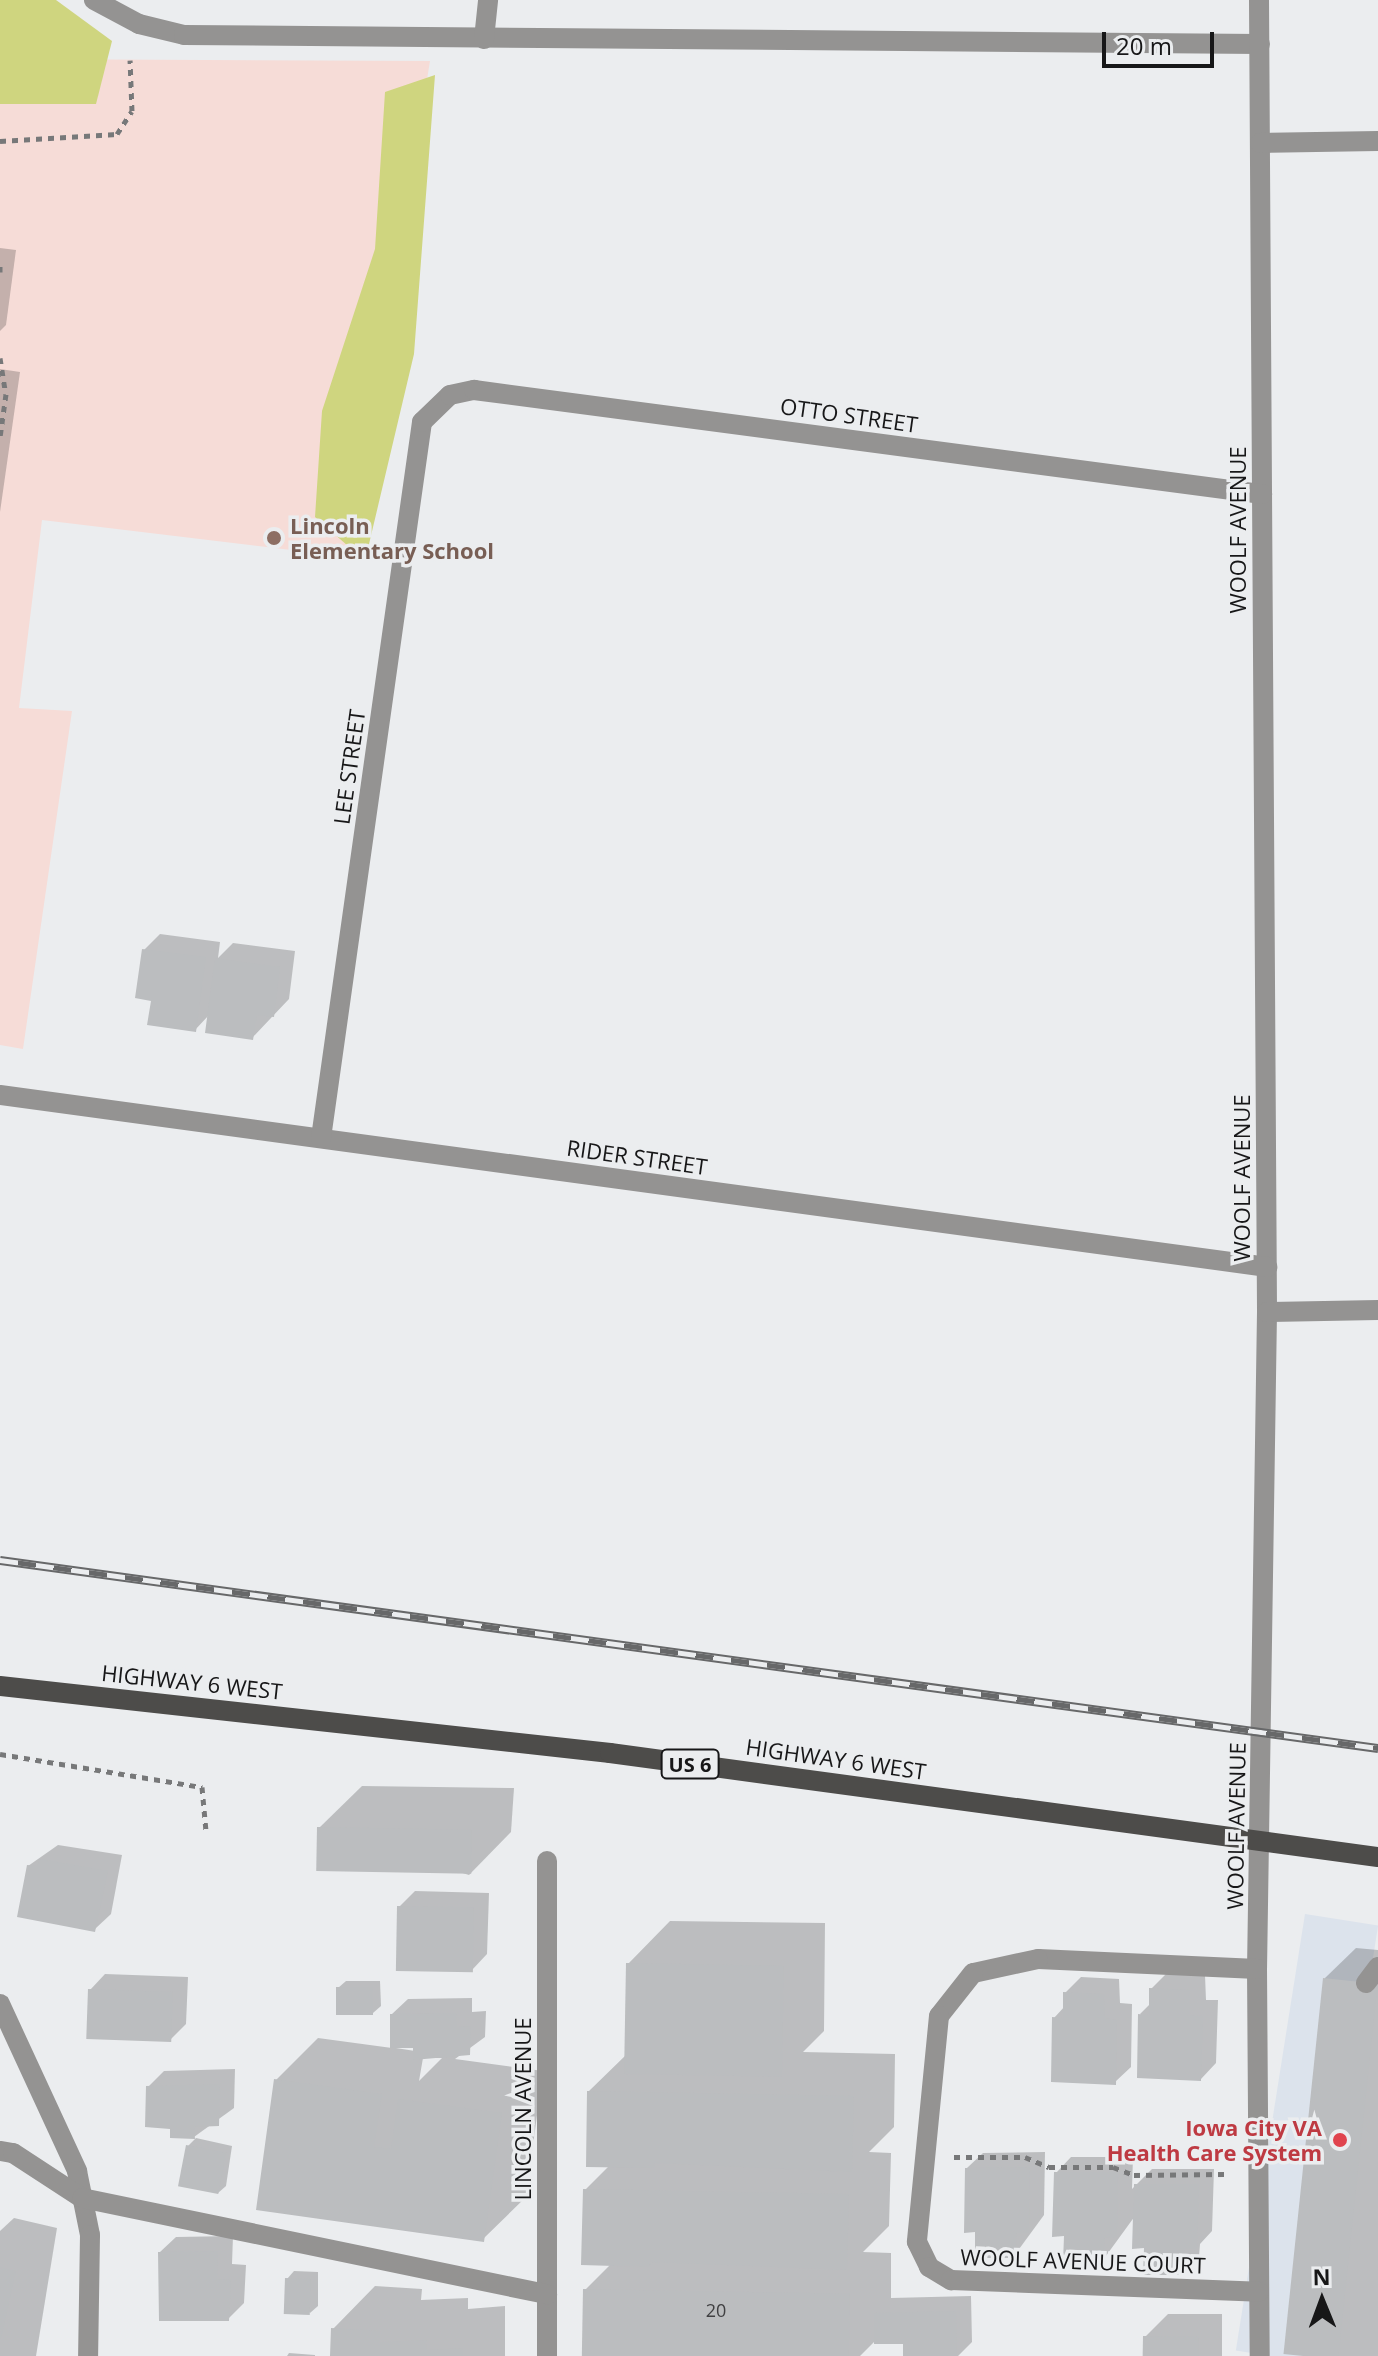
<!DOCTYPE html>
<style>
body{margin:0}
#map{position:relative;width:1378px;height:2356px;overflow:hidden;background:#ebedef;font-family:"Open Sans",sans-serif}
div>[style]{position:absolute}
.built>*{inset:0;background:#dce3ec;transform-origin:0 0}
.education>*{inset:0;background:#f6dcd7}
.green>*{inset:0;background:#cfd57f}
.shadow>*{inset:0;background:#0003}
.building>*{inset:0;background:#bbbdbf;transform-origin:0 0}
.path>*{height:5px;margin-top:-2.5px;transform-origin:0;background:repeating-linear-gradient(90deg,#777879 0 6px,transparent 0 12px)}
.minor>*{height:20px;margin:-10px;padding:0 10px;transform-origin:10px;border-radius:10px;background:#949392}
.major>*{height:20px;margin:-10px;padding:0 10px;transform-origin:10px;border-radius:10px;background:#4d4c4a}
.rail>*{height:9px;margin-top:-4.5px;transform-origin:0;background:repeating-linear-gradient(90deg,#ebedef 0 18px,#676869 0 36px);box-sizing:border-box;border-block:2px solid #676869}
.dots>*{width:22px;height:22px;translate:-50% -50%;box-sizing:border-box;border:4px solid #ebedef;border-radius:50%}
span{translate:-50% -50%;white-space:nowrap;text-align:center;line-height:1.15;-webkit-text-stroke:7px #ebedef;paint-order:stroke}
.number-label{font-size:18px;color:#404042}
.number-label span{-webkit-text-stroke-width:0}
.shield-label span{padding:2px 6px;background:#ebedef;border:2px solid;border-radius:6px;-webkit-text-stroke-width:0}
.shield-label{font-size:20px;color:#171718;font-weight:700}
.street-label{font-size:22px;color:#171718}
.education-label{font-size:22px;color:#785e54;font-weight:700}
.left{translate:0 -50%;text-align:left}
.health-label{font-size:22px;color:#be3a42;font-weight:700}
.right{translate:-100% -50%;text-align:right}
.north{position:absolute;left:1282px;top:2260px;width:80px;height:80px;-webkit-text-stroke:6px #ebedef;paint-order:stroke;rotate:359deg;font-size:22px;font-weight:700;line-height:32px;text-align:center;color:#171718}
.north::after{content:'';display:block;margin:auto;width:28px;height:36px;background:#171718;clip-path:polygon(50% 0,100% 100%,50% 72%,0 100%)}
.scale{position:absolute;left:1102px;top:32px;width:112px;height:36px;box-sizing:border-box;border:4px solid #171718;border-top:0;padding-left:10px;font-size:24px;line-height:28px;white-space:nowrap;color:#171718;-webkit-text-stroke:6px #ebedef;paint-order:stroke}
</style>
<div id="map">
<div class="built">
<i style="left:1305px;top:1914px;width:74px;height:442px;rotate:9deg"></i>
</div>
<div class="education">
<i style="clip-path:polygon(0 59px,430px 61px,349px 557px,42px 520px,19px 708px,72px 711px,23px 1049px,0 1045px)"></i>
</div>
<div class="green">
<i style="clip-path:polygon(0 0,56px 0,112px 41px,96px 104px,0 104px)"></i>
<i style="clip-path:polygon(435px 75px,414px 354px,365px 561px,315px 517px,322px 411px,375px 249px,385px 92px)"></i>
</div>
<div class="shadow">
<i style="clip-path:polygon(0 248px,16px 250px,6px 325px,0 331px)"></i>
<i style="clip-path:polygon(0 369px,20px 372px,0 512px)"></i>
<i style="clip-path:polygon(160px 934px,220px 942px,218px 958px,233px 943px,295px 951px,289px 999px,252px 1038px,209px 1015px,195px 1030px,153px 999px,144px 950px)"></i>
<i style="clip-path:polygon(362px 1786px,514px 1788px,511px 1832px,469px 1875px,319px 1828px)"></i>
<i style="clip-path:polygon(58px 1845px,122px 1855px,111px 1914px,95px 1929px,28px 1866px)"></i>
<i style="clip-path:polygon(415px 1891px,489px 1893px,487px 1954px,472px 1970px,399px 1907px)"></i>
<i style="clip-path:polygon(670px 1921px,825px 1923px,824px 2031px,803px 2052px,895px 2054px,894px 2127px,869px 2152px,891px 2153px,889px 2226px,863px 2252px,891px 2253px,891px 2298px,971px 2296px,972px 2342px,958px 2356px,905px 2356px,905px 2342px,874px 2342px,860px 2356px,584px 2356px,585px 2290px,611px 2264px,585px 2190px,610px 2165px,589px 2091px,627px 2054px,628px 1964px)"></i>
<i style="clip-path:polygon(1356px 1948px,1378px 1950px,1378px 2356px,1323px 2356px,1325px 1978px)"></i>
<i style="clip-path:polygon(1167px 1973px,1205px 1975px,1206px 2000px,1218px 2000px,1216px 2063px,1201px 2079px,1140px 2014px,1151px 2003px,1151px 1989px)"></i>
<i style="clip-path:polygon(105px 1974px,188px 1977px,186px 2024px,170px 2040px,90px 1990px)"></i>
<i style="clip-path:polygon(1081px 1977px,1119px 1979px,1120px 2003px,1132px 2004px,1131px 2067px,1115px 2082px,1054px 2018px,1065px 2006px,1065px 1993px)"></i>
<i style="clip-path:polygon(346px 1981px,380px 1981px,381px 2006px,373px 2013px,338px 1988px)"></i>
<i style="clip-path:polygon(evenodd,472px 1998px,472px 2012px,486px 2011px,485px 2037px,455px 2059px,543px 2071px,526px 2197px,483px 2239px,276px 2080px,318px 2038px,392px 2048px,392px 2014px,408px 1999px,472px 1998px,396px 2046px,415px 2046px,415px 2051px,396px 2048px,396px 2046px,472px 1998px,423px 2058px,442px 2058px,419px 2081px,423px 2058px)"></i>
<i style="clip-path:polygon(235px 2069px,234px 2108px,194px 2137px,172px 2128px,148px 2087px,164px 2071px)"></i>
<i style="clip-path:polygon(196px 2138px,232px 2146px,226px 2186px,218px 2193px,188px 2146px)"></i>
<i style="clip-path:polygon(1045px 2152px,1044px 2215px,1014px 2256px,977px 2230px,967px 2168px,983px 2153px)"></i>
<i style="clip-path:polygon(1071px 2157px,1133px 2157px,1132px 2189px,1152px 2169px,1214px 2169px,1212px 2231px,1200px 2244px,1199px 2257px,1183px 2272px,1146px 2246px,1135px 2216px,1103px 2260px,1066px 2234px,1056px 2173px)"></i>
<i style="clip-path:polygon(14px 2218px,57px 2228px,36px 2356px,0 2356px,0 2231px)"></i>
<i style="clip-path:polygon(233px 2236px,232px 2264px,246px 2265px,244px 2303px,228px 2319px,160px 2252px,176px 2237px)"></i>
<i style="clip-path:polygon(294px 2271px,318px 2272px,318px 2306px,310px 2313px,287px 2279px)"></i>
<i style="clip-path:polygon(375px 2286px,422px 2289px,421px 2300px,468px 2298px,468px 2309px,505px 2306px,505px 2356px,332px 2356px,333px 2329px)"></i>
<i style="clip-path:polygon(1168px 2314px,1222px 2314px,1222px 2356px,1145px 2356px,1145px 2337px)"></i>
<i style="clip-path:polygon(289px 2353px,315px 2355px,315px 2356px,287px 2356px)"></i>
</div>
<div class="building">
<i style="clip-path:polygon(142px 949px,206px 957px,196px 1032px,147px 1025px,151px 1001px,135px 998px)"></i>
<i style="clip-path:polygon(215px 958px,280px 967px,274px 1017px,257px 1015px,253px 1040px,205px 1033px)"></i>
<i style="left:317px;top:1827px;width:155px;height:44px;rotate:1deg"></i>
<i style="clip-path:polygon(40px 1859px,108px 1871px,95px 1932px,17px 1917px,27px 1865px,37px 1866px)"></i>
<i style="left:397px;top:1906px;width:77px;height:65px;rotate:1deg"></i>
<i style="left:626px;top:1963px;width:158px;height:111px;rotate:1deg"></i>
<i style="left:1323px;top:1978px;width:55px;height:378px;rotate:6deg"></i>
<i style="left:336px;top:1987px;width:37px;height:28px"></i>
<i style="clip-path:polygon(1149px 1988px,1190px 1990px,1190px 2015px,1203px 2016px,1201px 2081px,1137px 2078px,1138px 2014px,1149px 2015px)"></i>
<i style="left:88px;top:1989px;width:85px;height:50px;rotate:2deg"></i>
<i style="clip-path:polygon(1063px 1992px,1104px 1994px,1105px 2018px,1117px 2020px,1116px 2085px,1051px 2082px,1052px 2017px,1063px 2018px)"></i>
<i style="clip-path:polygon(456px 2013px,457px 2027px,471px 2026px,470px 2055px,413px 2060px,413px 2048px,390px 2048px,390px 2014px)"></i>
<i style="clip-path:polygon(274px 2079px,382px 2094px,374px 2147px,391px 2149px,398px 2099px,502px 2113px,484px 2242px,256px 2210px)"></i>
<i style="clip-path:polygon(220px 2084px,219px 2126px,194px 2127px,195px 2139px,170px 2138px,170px 2129px,145px 2127px,146px 2086px)"></i>
<i style="clip-path:polygon(587px 2091px,854px 2096px,852px 2172px,655px 2163px,654px 2168px,586px 2167px)"></i>
<i style="left:186px;top:2145px;width:41px;height:42px;rotate:11deg"></i>
<i style="clip-path:polygon(1030px 2167px,1029px 2233px,1017px 2233px,1015px 2258px,975px 2258px,975px 2232px,964px 2233px,965px 2168px)"></i>
<i style="clip-path:polygon(1054px 2172px,1118px 2172px,1117px 2237px,1105px 2238px,1103px 2262px,1063px 2262px,1064px 2236px,1052px 2237px)"></i>
<i style="clip-path:polygon(1134px 2184px,1199px 2184px,1197px 2249px,1185px 2249px,1184px 2275px,1143px 2275px,1144px 2248px,1132px 2249px)"></i>
<i style="clip-path:polygon(583px 2189px,849px 2194px,847px 2270px,651px 2262px,649px 2267px,581px 2265px)"></i>
<i style="clip-path:polygon(218px 2251px,217px 2279px,231px 2280px,229px 2321px,159px 2321px,158px 2252px)"></i>
<i style="clip-path:polygon(0 2267px,16px 2271px,1px 2339px,0 2339px)"></i>
<i style="left:285px;top:2278px;width:26px;height:36px;rotate:2deg"></i>
<i style="left:583px;top:2289px;width:267px;height:67px;rotate:1deg"></i>
<i style="clip-path:polygon(956px 2311px,957px 2356px,903px 2356px,903px 2344px,874px 2344px,874px 2313px)"></i>
<i style="clip-path:polygon(331px 2328px,380px 2331px,380px 2342px,426px 2340px,427px 2350px,463px 2348px,463px 2356px,330px 2356px)"></i>
<i style="left:1143px;top:2336px;width:56px;height:20px;rotate:1deg"></i>
</div>
<div class="path">
<i style="left:0;top:141px;width:117px;rotate:-3.4deg"></i>
<i style="left:117px;top:134px;width:27px;rotate:-57deg"></i>
<i style="left:132px;top:111px;width:51px;rotate:-92.2deg"></i>
<i style="left:0;top:266px;width:6px;rotate:90deg"></i>
<i style="left:0;top:358px;width:36px;rotate:81deg"></i>
<i style="left:6px;top:394px;width:43px;rotate:97.9deg"></i>
<i style="left:0;top:1754px;width:205px;rotate:9.3deg"></i>
<i style="left:202px;top:1787px;width:44px;rotate:84.8deg"></i>
<i style="left:954px;top:2157px;width:71px"></i>
<i style="left:1025px;top:2157px;width:26px;rotate:23deg"></i>
<i style="left:1049px;top:2167px;width:64px"></i>
<i style="left:1113px;top:2167px;width:22px;rotate:21deg"></i>
<i style="left:1134px;top:2175px;width:90px;rotate:-0.6deg"></i>
</div>
<div class="minor">
<i style="left:94px;top:0;width:51px;rotate:28.1deg"></i>
<i style="left:139px;top:24px;width:46px;rotate:13.7deg"></i>
<i style="left:184px;top:35px;width:1076px;rotate:0.48deg"></i>
<i style="left:1259px;top:0;width:1312px;rotate:89.65deg"></i>
<i style="left:1267px;top:1312px;width:657px;rotate:90.87deg"></i>
<i style="left:1257px;top:1969px;width:387px;rotate:89.6deg"></i>
<i style="left:484px;top:39px;width:39px;rotate:-84deg"></i>
<i style="left:1260px;top:143px;width:118px;rotate:-1deg"></i>
<i style="left:0;top:1095px;width:1279px;rotate:7.73deg"></i>
<i style="left:321px;top:1138px;width:723px;rotate:-81.97deg"></i>
<i style="left:422px;top:422px;width:39px;rotate:-44deg"></i>
<i style="left:450px;top:395px;width:25px;rotate:-12deg"></i>
<i style="left:474px;top:390px;width:795px;rotate:7.52deg"></i>
<i style="left:1267px;top:1312px;width:111px;rotate:-1deg"></i>
<i style="left:547px;top:1861px;width:495px;rotate:90deg"></i>
<i style="left:1257px;top:1969px;width:219px;rotate:-177.4deg"></i>
<i style="left:1038px;top:1959px;width:66px;rotate:167.8deg"></i>
<i style="left:973px;top:1973px;width:55px;rotate:128.3deg"></i>
<i style="left:939px;top:2016px;width:227px;rotate:95.6deg"></i>
<i style="left:917px;top:2242px;width:28px;rotate:64deg"></i>
<i style="left:929px;top:2267px;width:26px;rotate:31deg"></i>
<i style="left:951px;top:2280px;width:308px;rotate:2.2deg"></i>
<i style="left:1366px;top:1983px;width:20px;rotate:-53deg"></i>
<i style="left:0;top:2004px;width:184px;rotate:65.2deg"></i>
<i style="left:77px;top:2171px;width:65px;rotate:78.5deg"></i>
<i style="left:90px;top:2235px;width:121px;rotate:90.9deg"></i>
<i style="left:0;top:2151px;width:13px;rotate:9deg"></i>
<i style="left:13px;top:2153px;width:82px;rotate:33.1deg"></i>
<i style="left:82px;top:2198px;width:475px;rotate:11.7deg"></i>
</div>
<div class="major">
<i style="left:0;top:1686px;width:614px;rotate:6.27deg"></i>
<i style="left:610px;top:1753px;width:775px;rotate:7.71deg"></i>
</div>
<div class="rail">
<i style="left:0;top:1560px;width:1391px;rotate:7.77deg"></i>
</div>
<div class="dots">
<i style="left:274px;top:538px;background:#8d6e63"></i>
<i style="left:1340px;top:2140px;background:#e0444e"></i>
</div>
<div class="number-label">
<span style="left:716px;top:2310px">20</span>
</div>
<div class="shield-label">
<span style="left:690px;top:1764px">US 6</span>
</div>
<div class="street-label">
<span style="left:849px;top:415px;rotate:8deg">OTTO STREET</span>
<span style="left:1238px;top:530px;rotate:-90deg">WOOLF AVENUE</span>
<span style="left:349px;top:767px;rotate:-82deg">LEE STREET</span>
<span style="left:637px;top:1157px;rotate:8deg">RIDER STREET</span>
<span style="left:1242px;top:1178px;rotate:-90deg">WOOLF AVENUE</span>
<span style="left:192px;top:1682px;rotate:6deg">HIGHWAY 6 WEST</span>
<span style="left:836px;top:1759px;rotate:8deg">HIGHWAY 6 WEST</span>
<span style="left:1236px;top:1826px;rotate:-89deg">WOOLF AVENUE</span>
<span style="left:523px;top:2109px;rotate:-90deg">LINCOLN AVENUE</span>
<span style="left:1083px;top:2261px;rotate:2deg">WOOLF AVENUE COURT</span>
</div>
<div class="education-label">
<span class="left" style="left:290px;top:538px">Lincoln<br>Elementary School</span>
</div>
<div class="health-label">
<span class="right" style="left:1322px;top:2140px">Iowa City VA<br>Health Care System</span>
</div>
<div class="north">N</div>
<div class="scale">20 m</div>
</div>
